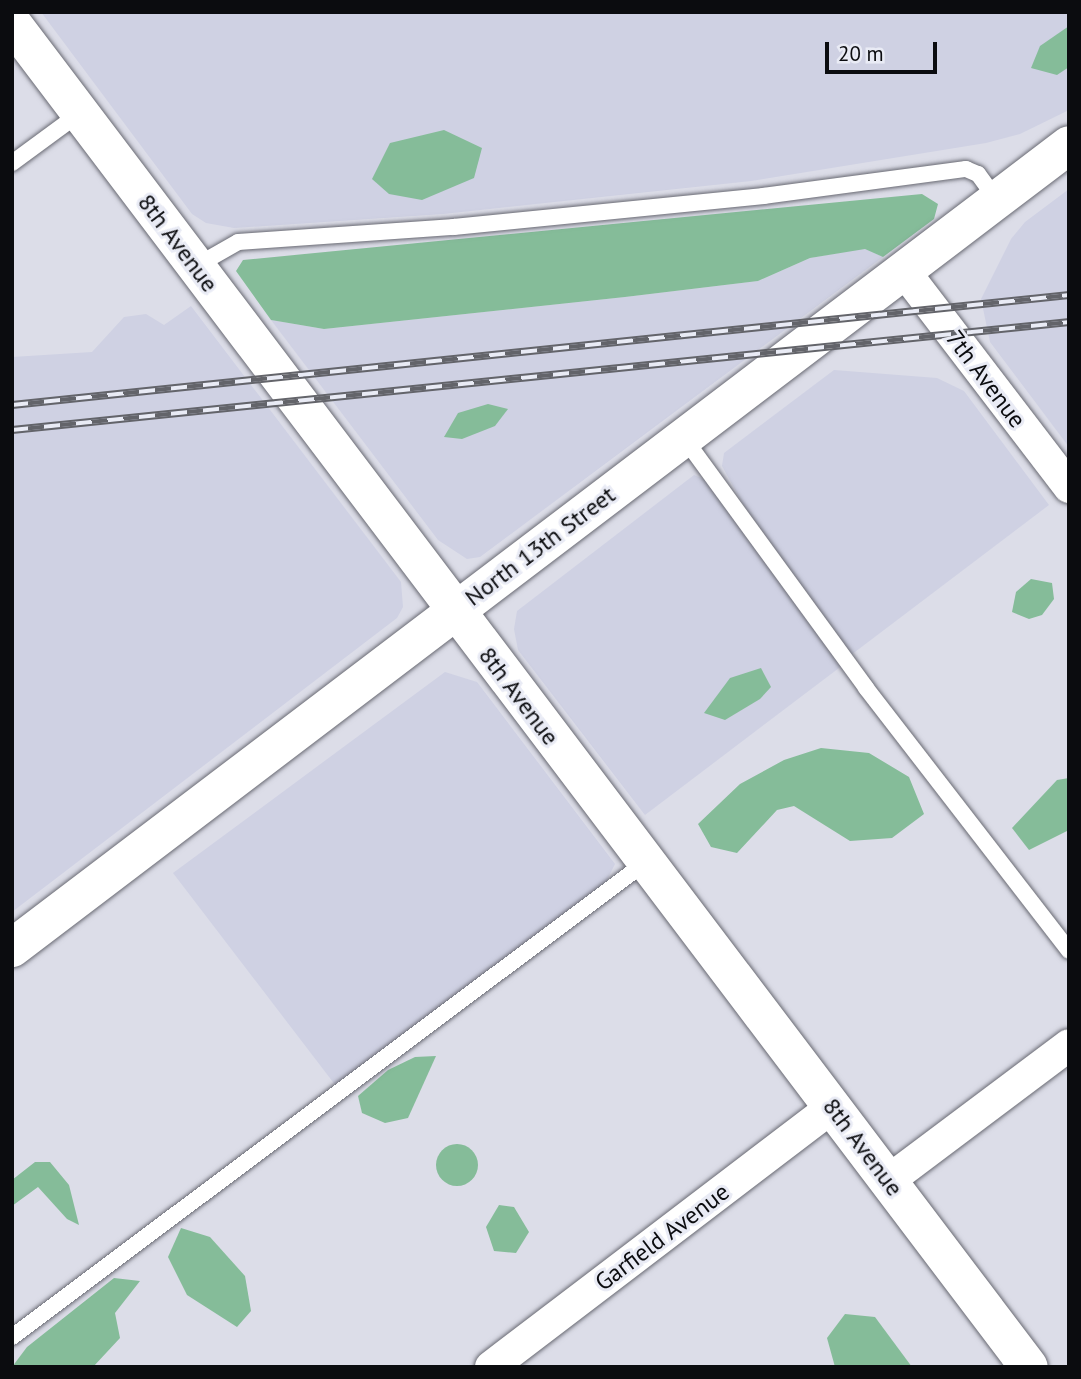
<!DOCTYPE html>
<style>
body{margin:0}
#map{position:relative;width:1081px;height:1379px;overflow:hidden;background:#dcdde8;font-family:"PT Sans",sans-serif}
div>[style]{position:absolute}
.built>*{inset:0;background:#cfd1e3}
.green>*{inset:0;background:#85bc99}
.round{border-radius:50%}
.roads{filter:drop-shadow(0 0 2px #686972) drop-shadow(0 0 2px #686972)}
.service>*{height:16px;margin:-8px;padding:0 8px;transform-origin:8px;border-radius:8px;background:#fff}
.minor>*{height:32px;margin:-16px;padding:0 16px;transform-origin:16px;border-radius:16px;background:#fff}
.tertiary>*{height:38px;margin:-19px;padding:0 19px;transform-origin:19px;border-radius:19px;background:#fff}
.secondary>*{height:38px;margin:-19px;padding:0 19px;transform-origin:19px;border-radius:19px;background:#fff}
.rail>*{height:8px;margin-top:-4px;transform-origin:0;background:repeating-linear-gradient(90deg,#e9ebf5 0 16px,#63646a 0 32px);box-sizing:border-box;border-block:2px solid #63646a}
span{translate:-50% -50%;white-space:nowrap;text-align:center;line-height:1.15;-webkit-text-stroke:6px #e9ebf5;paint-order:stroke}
.street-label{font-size:24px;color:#0b0c0f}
.frame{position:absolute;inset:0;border:14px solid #0b0c0f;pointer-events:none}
.scale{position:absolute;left:825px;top:42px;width:112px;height:32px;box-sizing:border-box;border:4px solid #0b0c0f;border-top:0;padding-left:9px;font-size:21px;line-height:24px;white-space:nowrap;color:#0b0c0f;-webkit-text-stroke:5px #e9ebf5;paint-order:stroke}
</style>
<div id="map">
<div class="built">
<i style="clip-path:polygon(41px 12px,1069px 12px,1069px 110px,1020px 134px,986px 143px,751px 181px,443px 214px,234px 228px,206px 223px,192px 214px)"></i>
<i style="clip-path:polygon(1069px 189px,1069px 447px,990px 342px,981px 299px,1011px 239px,1025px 222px)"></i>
<i style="clip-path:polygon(865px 248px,883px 257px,480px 557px,467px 559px,438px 540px,271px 320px,324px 329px,625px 297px,758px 281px,810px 258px)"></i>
<i style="clip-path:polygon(191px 306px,401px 582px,403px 607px,397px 618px,12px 912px,12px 357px,92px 352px,124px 317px,146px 314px,164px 325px)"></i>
<i style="clip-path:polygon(834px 370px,937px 378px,964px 391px,1049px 505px,851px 655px,744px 506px,722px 466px,724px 453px)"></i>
<i style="clip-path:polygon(694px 475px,706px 480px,843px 665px,645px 815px,518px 650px,514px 629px,517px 611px)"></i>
<i style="clip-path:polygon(445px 672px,477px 682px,615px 864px,606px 882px,336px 1086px,173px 873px)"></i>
</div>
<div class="green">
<i style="clip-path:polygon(1069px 26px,1069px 67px,1057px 75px,1031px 68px,1040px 46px)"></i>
<i style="clip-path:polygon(444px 130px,482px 148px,474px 178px,422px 200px,389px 194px,372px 179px,390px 143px)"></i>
<i style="clip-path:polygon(922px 194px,938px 204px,934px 219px,883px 257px,865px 249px,810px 258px,758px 281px,625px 297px,324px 329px,271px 320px,236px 271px,243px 260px)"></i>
<i style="clip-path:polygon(488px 404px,508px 409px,495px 426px,462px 439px,444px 437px,458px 413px)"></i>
<i style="clip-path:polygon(1031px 579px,1052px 583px,1054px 599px,1042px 615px,1029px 619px,1012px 612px,1016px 592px)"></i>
<i style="clip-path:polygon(761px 668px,771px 687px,760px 699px,725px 720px,704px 713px,730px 678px)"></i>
<i style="clip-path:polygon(821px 748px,869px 753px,909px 777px,924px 814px,892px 838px,850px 841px,794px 806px,777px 810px,737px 853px,711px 847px,698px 824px,740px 784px,784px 760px)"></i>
<i style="clip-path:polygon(1069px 778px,1069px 830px,1029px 850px,1012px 828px,1057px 780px)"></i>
<i style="clip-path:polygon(436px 1056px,408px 1118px,385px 1123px,362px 1113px,358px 1096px,388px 1070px,415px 1057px)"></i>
<i class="round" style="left:436px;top:1144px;width:42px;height:42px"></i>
<i style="clip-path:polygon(35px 1162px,50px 1162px,69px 1185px,79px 1225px,67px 1219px,38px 1187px,12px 1206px,12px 1180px)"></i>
<i style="clip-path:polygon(499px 1205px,514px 1207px,529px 1232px,516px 1253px,494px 1251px,486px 1227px)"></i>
<i style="clip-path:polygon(181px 1228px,210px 1237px,245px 1276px,251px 1311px,237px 1327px,187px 1295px,168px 1257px)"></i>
<i style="clip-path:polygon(114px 1278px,140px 1281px,115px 1313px,120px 1338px,93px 1367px,12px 1367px,27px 1347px)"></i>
<i style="clip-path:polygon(845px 1314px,875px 1317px,912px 1367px,835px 1367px,827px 1338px)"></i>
</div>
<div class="roads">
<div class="service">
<i style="left:12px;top:163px;width:84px;rotate:-36.3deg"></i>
<i style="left:196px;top:266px;width:48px;rotate:-29.7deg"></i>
<i style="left:238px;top:242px;width:217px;rotate:-4deg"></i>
<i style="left:454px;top:227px;width:311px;rotate:-5.7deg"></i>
<i style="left:763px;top:196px;width:205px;rotate:-7.6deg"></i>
<i style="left:966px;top:169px;width:13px;rotate:23deg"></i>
<i style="left:978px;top:174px;width:32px;rotate:54deg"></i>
<i style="left:684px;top:438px;width:309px;rotate:53.9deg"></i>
<i style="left:866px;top:688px;width:332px;rotate:52.3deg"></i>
<i style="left:12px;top:1337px;width:792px;rotate:-36.84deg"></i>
</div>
<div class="minor">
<i style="left:904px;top:271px;width:272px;rotate:52.6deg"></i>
<i style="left:888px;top:1181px;width:226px;rotate:-36.9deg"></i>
<i style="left:491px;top:1367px;width:429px;rotate:-37.3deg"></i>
</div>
<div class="tertiary">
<i style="left:12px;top:23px;width:1685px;rotate:52.89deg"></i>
</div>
<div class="secondary">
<i style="left:12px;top:948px;width:1327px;rotate:-37.22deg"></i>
</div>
</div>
<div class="rail">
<i style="left:12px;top:405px;width:1063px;rotate:-5.94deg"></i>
<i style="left:12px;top:430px;width:1063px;rotate:-5.83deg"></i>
</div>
<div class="street-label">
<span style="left:178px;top:243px;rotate:53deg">8th Avenue</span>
<span style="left:986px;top:379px;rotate:53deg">7th Avenue</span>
<span style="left:540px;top:546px;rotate:-37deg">North 13th Street</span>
<span style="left:519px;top:696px;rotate:53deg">8th Avenue</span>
<span style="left:863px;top:1147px;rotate:53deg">8th Avenue</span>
<span style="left:662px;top:1237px;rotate:-37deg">Garfield Avenue</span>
</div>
<div class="frame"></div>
<div class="scale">20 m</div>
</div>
